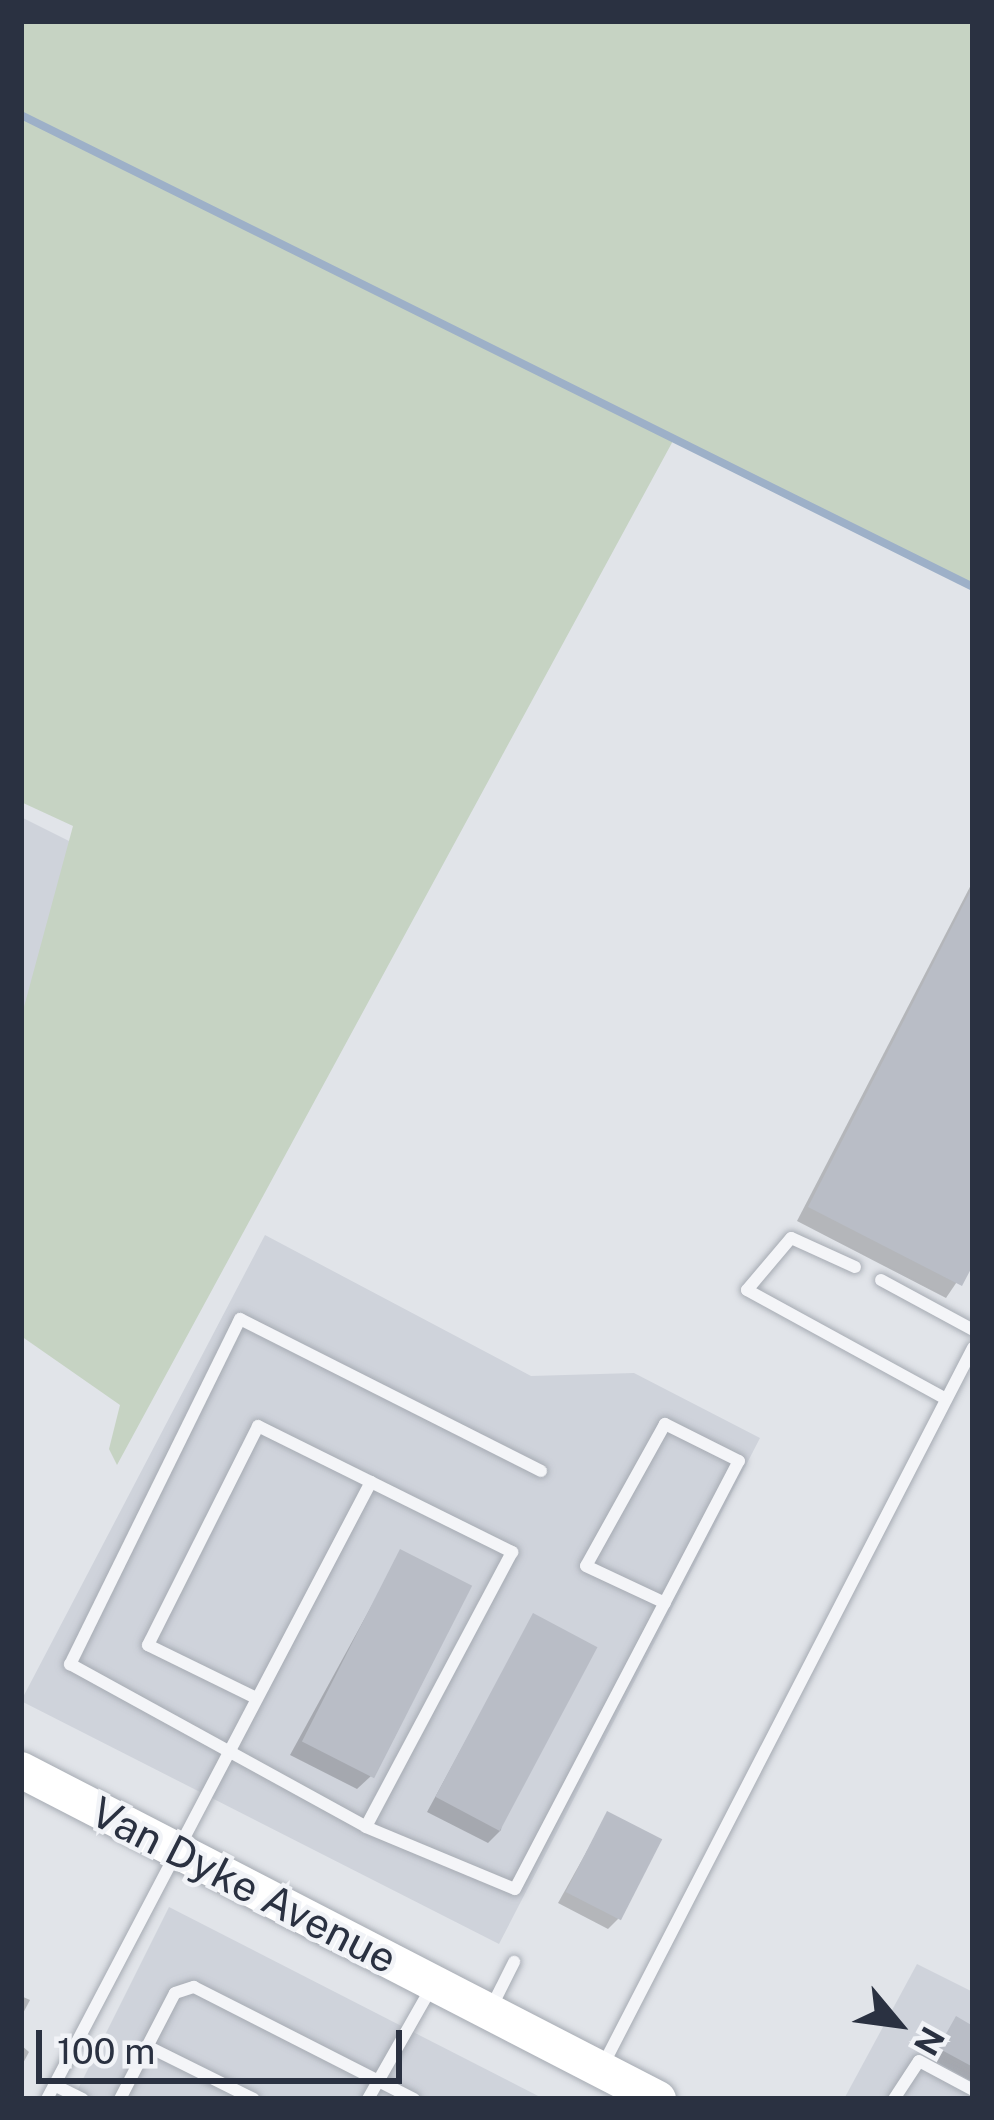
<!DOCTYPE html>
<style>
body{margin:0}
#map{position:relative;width:994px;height:2120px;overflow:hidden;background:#e1e4e9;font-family:"Public Sans",sans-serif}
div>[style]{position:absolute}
.built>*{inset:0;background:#cfd3db}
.green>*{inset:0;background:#c6d3c3}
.shadow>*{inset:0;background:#0003}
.stream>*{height:8px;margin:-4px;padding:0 4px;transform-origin:4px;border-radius:4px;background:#9db0c8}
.building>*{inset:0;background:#b9bdc6;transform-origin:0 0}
.roads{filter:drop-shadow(0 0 3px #a6abb3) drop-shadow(0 0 3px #a6abb3)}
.lane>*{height:12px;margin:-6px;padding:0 6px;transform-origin:6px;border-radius:6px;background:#f4f5f8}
.secondary>*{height:36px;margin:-18px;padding:0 18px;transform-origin:18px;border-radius:18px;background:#fff}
span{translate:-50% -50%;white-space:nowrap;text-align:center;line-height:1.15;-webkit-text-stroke:9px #f1f3f7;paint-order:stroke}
.street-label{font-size:42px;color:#2a3141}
.frame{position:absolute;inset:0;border:24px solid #2a3141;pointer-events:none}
.north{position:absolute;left:838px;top:1964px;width:120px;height:120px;-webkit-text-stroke:9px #f1f3f7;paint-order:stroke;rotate:119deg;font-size:33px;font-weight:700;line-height:48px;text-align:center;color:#2a3141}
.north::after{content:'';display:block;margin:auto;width:42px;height:54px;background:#2a3141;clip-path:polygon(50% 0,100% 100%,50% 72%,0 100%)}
.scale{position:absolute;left:36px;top:2030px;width:366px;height:54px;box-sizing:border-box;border:6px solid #2a3141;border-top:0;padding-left:15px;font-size:36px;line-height:42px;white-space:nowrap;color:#2a3141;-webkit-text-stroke:9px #f1f3f7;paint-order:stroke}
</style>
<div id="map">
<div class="built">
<i style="clip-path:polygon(21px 817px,105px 859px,21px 1024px)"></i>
<i style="clip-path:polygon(265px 1235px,531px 1376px,634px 1373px,760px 1438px,499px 1944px,21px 1701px)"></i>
<i style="clip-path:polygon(169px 1907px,544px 2099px,73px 2099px)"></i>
<i style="clip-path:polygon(917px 1964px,973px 1992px,973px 2099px,844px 2099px)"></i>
</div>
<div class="green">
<i style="clip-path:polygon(21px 21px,973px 21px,973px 587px,674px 439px,117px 1465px,109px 1449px,120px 1405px,21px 1336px,21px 1018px,73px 826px,21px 802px)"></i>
</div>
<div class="shadow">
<i style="clip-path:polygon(973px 881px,973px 1258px,946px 1298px,797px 1221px)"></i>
<i style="clip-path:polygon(401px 1552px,371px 1776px,357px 1789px,290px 1755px)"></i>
<i style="clip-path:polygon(533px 1617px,501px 1830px,488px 1843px,427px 1812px)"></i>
<i style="clip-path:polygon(607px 1815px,618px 1919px,608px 1929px,558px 1903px)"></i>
<i style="clip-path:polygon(21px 1996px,30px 2000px,21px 2017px)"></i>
<i style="clip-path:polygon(956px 2020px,973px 2029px,973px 2082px,931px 2059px)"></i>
<i style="clip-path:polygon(21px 2045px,29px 2052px,21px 2067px)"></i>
</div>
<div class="stream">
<i style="left:21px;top:115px;width:1063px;rotate:26.37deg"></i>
</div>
<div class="building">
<i style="clip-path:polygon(973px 886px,973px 1265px,962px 1286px,808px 1207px)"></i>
<i style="left:400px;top:1549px;width:81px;height:216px;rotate:27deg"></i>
<i style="left:533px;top:1613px;width:73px;height:208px;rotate:28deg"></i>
<i style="left:607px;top:1811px;width:62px;height:91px;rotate:27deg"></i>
<i style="clip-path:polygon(956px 2016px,973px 2026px,973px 2067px,938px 2048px)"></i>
</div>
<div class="roads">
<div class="lane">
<i style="left:855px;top:1267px;width:70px;rotate:-155.6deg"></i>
<i style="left:791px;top:1238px;width:68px;rotate:130.2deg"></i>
<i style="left:747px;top:1290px;width:227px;rotate:28.7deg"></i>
<i style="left:881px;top:1280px;width:105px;rotate:28.5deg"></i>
<i style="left:541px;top:1471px;width:337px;rotate:-153.2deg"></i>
<i style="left:240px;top:1319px;width:385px;rotate:116.2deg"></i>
<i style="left:70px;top:1664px;width:338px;rotate:28.8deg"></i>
<i style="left:366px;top:1827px;width:161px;rotate:22.6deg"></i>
<i style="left:515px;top:1889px;width:483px;rotate:-62.4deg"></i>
<i style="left:739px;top:1461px;width:83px;rotate:-153.4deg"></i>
<i style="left:665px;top:1424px;width:162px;rotate:119.1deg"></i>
<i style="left:586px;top:1566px;width:87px;rotate:25.1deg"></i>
<i style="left:254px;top:1697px;width:118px;rotate:-153.9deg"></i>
<i style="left:148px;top:1645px;width:245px;rotate:-63.3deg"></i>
<i style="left:258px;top:1426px;width:284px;rotate:26.4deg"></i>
<i style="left:512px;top:1552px;width:311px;rotate:118deg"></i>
<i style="left:490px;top:2010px;width:54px;rotate:-63.4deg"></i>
<i style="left:147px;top:2046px;width:119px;rotate:26.4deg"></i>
<i style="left:602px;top:2067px;width:809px;rotate:-62.71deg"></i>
<i style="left:54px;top:2085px;width:32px;rotate:26deg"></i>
<i style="left:47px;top:2099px;width:697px;rotate:-62.3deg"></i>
<i style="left:120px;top:2099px;width:119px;rotate:-62.6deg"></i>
<i style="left:175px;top:1993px;width:20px;rotate:-18deg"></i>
<i style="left:194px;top:1987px;width:247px;rotate:27deg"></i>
<i style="left:368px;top:2099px;width:128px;rotate:-60.4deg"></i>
<i style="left:894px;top:2099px;width:45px;rotate:-56.7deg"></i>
<i style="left:919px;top:2061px;width:61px;rotate:28.2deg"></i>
</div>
<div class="secondary">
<i style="left:21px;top:1770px;width:717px;rotate:27.32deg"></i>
</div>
</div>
<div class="street-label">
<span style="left:244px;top:1885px;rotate:27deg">Van Dyke Avenue</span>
</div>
<div class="frame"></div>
<div class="north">N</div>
<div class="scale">100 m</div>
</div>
